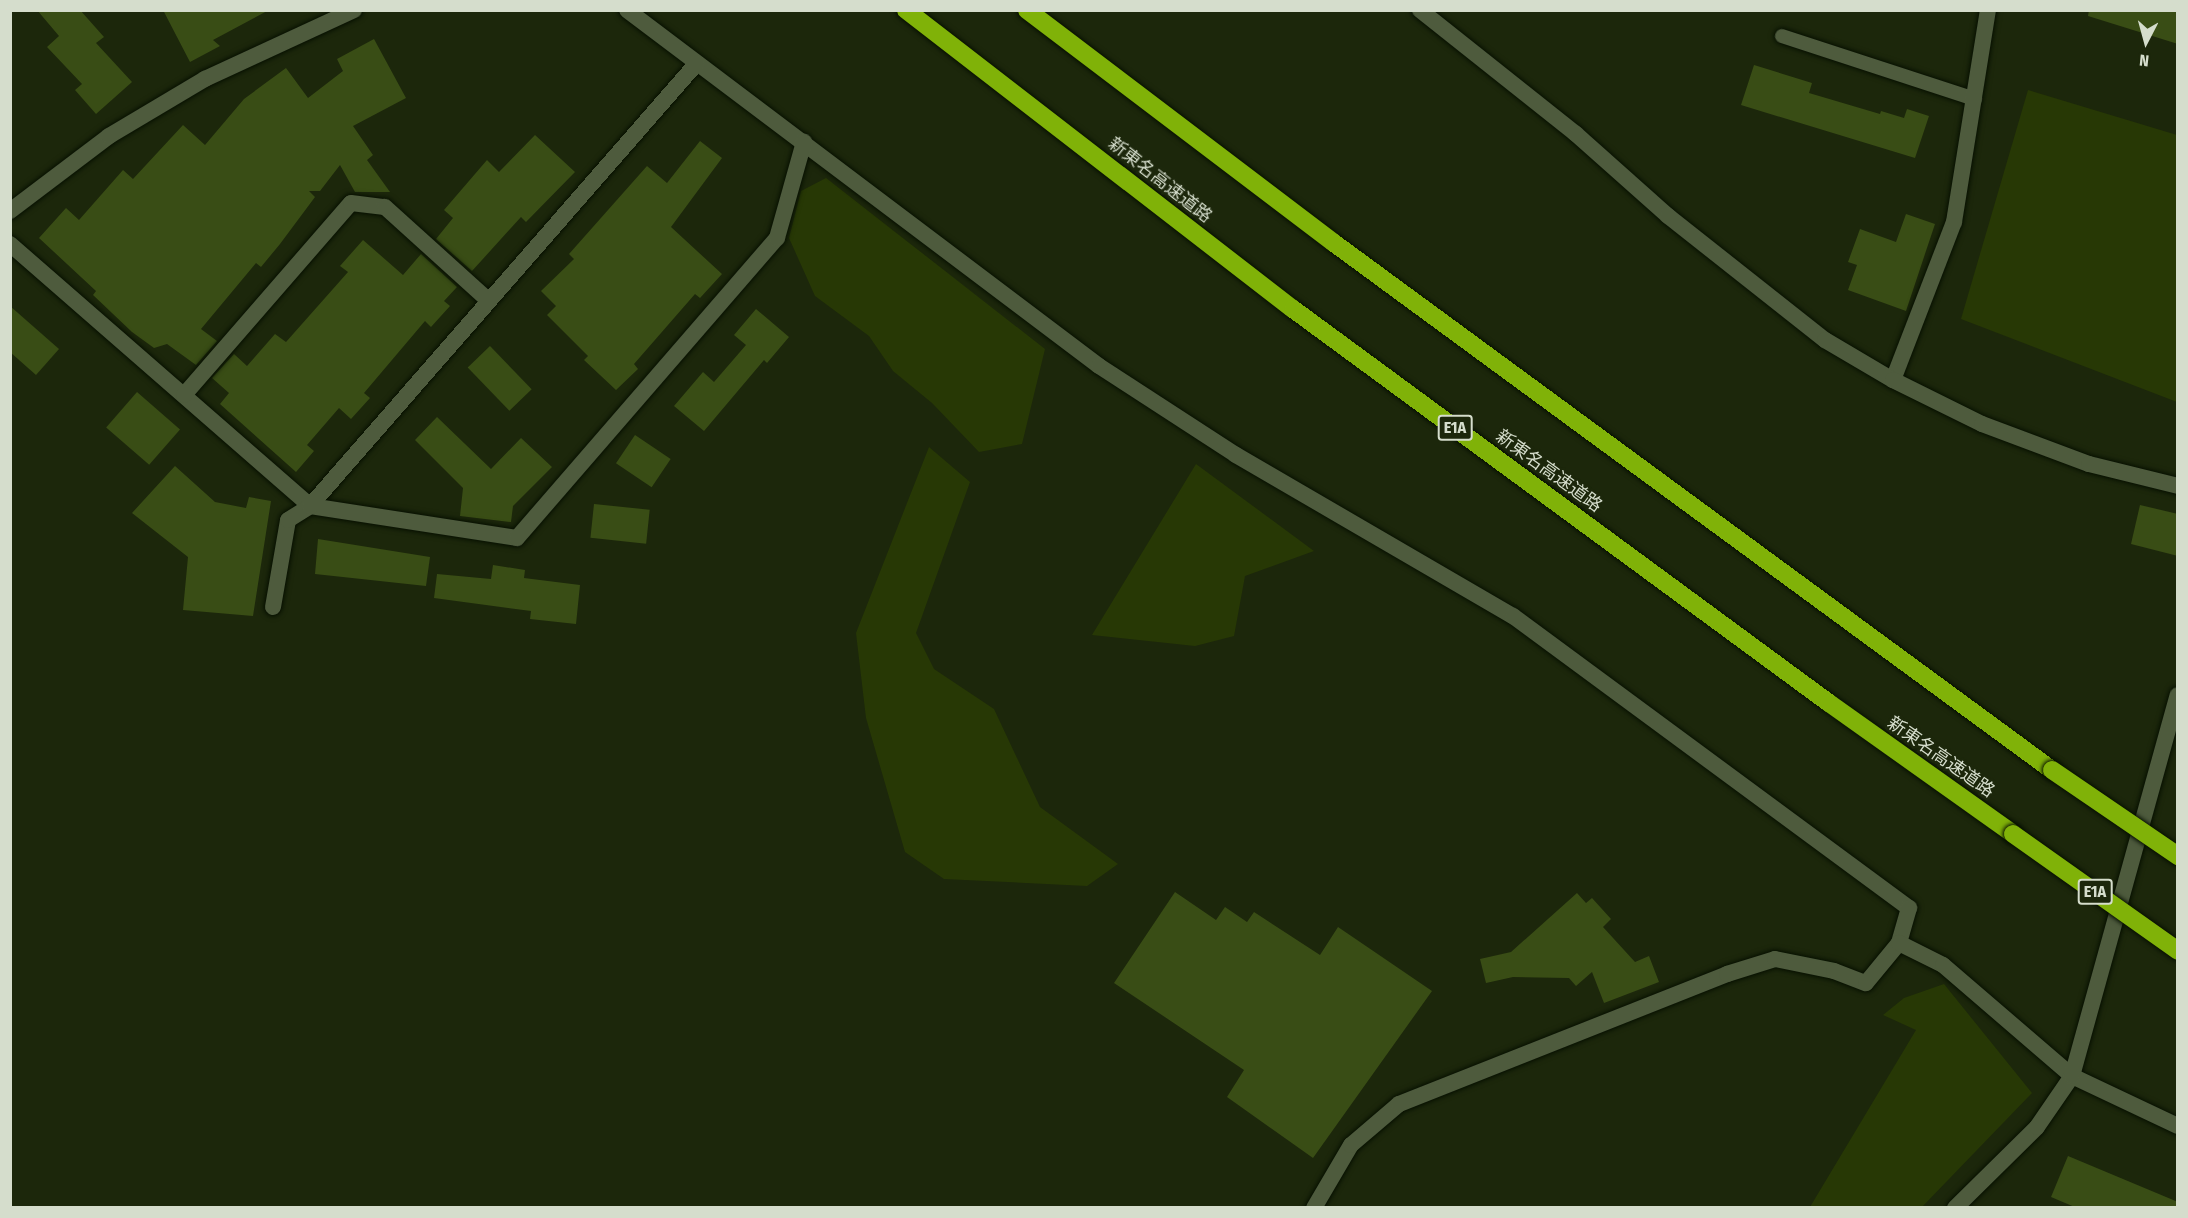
<!DOCTYPE html>
<meta charset="utf-8">
<style>
body{margin:0}
#map{position:relative;width:2188px;height:1218px;overflow:hidden;background:#1c270b;font-family:"Fira Sans Condensed","Noto Sans JP",sans-serif}
div>[style]{position:absolute}
.green>*{inset:0;background:#273805}
.building>*{inset:0;background:#394d15;transform-origin:0 0}
.roads{filter:drop-shadow(0 0 2px #071000) drop-shadow(0 0 2px #071000)}
.service>*{height:14px;margin:-7px;padding:0 7px;transform-origin:7px;border-radius:7px;background:#4e5b3d}
.minor>*{height:16px;margin:-8px;padding:0 8px;transform-origin:8px;border-radius:8px;background:#4e5b3d}
.tertiary>*{height:16px;margin:-8px;padding:0 8px;transform-origin:8px;border-radius:8px;background:#4e5b3d}
.motorway>*{height:18px;margin:-9px;padding:0 9px;transform-origin:9px;border-radius:9px;background:#80b208}
.bridges{filter:drop-shadow(0 0 2px #071000) drop-shadow(0 0 2px #071000)}
.motorway-bridge>*{height:18px;margin:-9px;padding:0 9px;transform-origin:9px;border-radius:9px;background:#80b208}
span{translate:-50% -50%;white-space:nowrap;text-align:center;line-height:1.15;-webkit-text-stroke:5px #1c270b;paint-order:stroke}
.shield-label span{padding:2px 4px;background:#1c270b;border:2px solid;border-radius:4px;-webkit-text-stroke-width:0}
.shield-label{font-size:16px;color:#d5ddcc;font-weight:700}
.street-label{font-size:18px;color:#d5ddcc}
.frame{position:absolute;inset:0;border:12px solid #d5ddcc;pointer-events:none}
.north{position:absolute;left:2116px;top:12px;width:60px;height:60px;-webkit-text-stroke:4px #1c270b;paint-order:stroke;rotate:186deg;font-size:16px;font-weight:700;line-height:24px;text-align:center;color:#d5ddcc}
.north::after{content:'';display:block;margin:auto;width:21px;height:27px;background:#d5ddcc;clip-path:polygon(50% 0,100% 100%,50% 72%,0 100%)}
</style>
<div id="map">
<div class="green">
<i style="clip-path:polygon(2028px 90px,2177px 135px,2177px 402px,1961px 319px)"></i>
<i style="clip-path:polygon(826px 178px,1045px 349px,1022px 444px,979px 452px,932px 403px,893px 371px,869px 336px,815px 296px,789px 238px,801px 191px)"></i>
<i style="clip-path:polygon(929px 447px,970px 482px,916px 633px,934px 669px,994px 709px,1040px 807px,1118px 864px,1087px 886px,944px 879px,905px 852px,866px 718px,856px 633px)"></i>
<i style="clip-path:polygon(1196px 464px,1314px 551px,1245px 576px,1234px 636px,1195px 646px,1092px 635px)"></i>
<i style="clip-path:polygon(1944px 984px,2032px 1093px,1922px 1207px,1810px 1207px,1916px 1030px,1883px 1015px,1904px 998px)"></i>
</div>
<div class="building">
<i style="clip-path:polygon(37px 10px,80px 10px,104px 37px,96px 43px,132px 82px,96px 114px,75px 90px,82px 84px,47px 47px,59px 36px)"></i>
<i style="clip-path:polygon(163px 10px,269px 10px,213px 40px,220px 46px,190px 62px)"></i>
<i style="clip-path:polygon(2089px 10px,2178px 10px,2178px 44px,2088px 16px)"></i>
<i style="clip-path:polygon(374px 39px,406px 98px,353px 126px,373px 155px,367px 160px,390px 192px,355px 192px,340px 165px,320px 191px,309px 191px,315px 197px,280px 244px,261px 267px,256px 263px,201px 329px,217px 341px,196px 365px,167px 344px,154px 348px,132px 332px,93px 295px,96px 291px,39px 238px,66px 208px,79px 220px,123px 170px,133px 179px,183px 125px,205px 145px,244px 99px,286px 68px,308px 98px,343px 71px,337px 59px)"></i>
<i style="clip-path:polygon(1754px 65px,1812px 83px,1809px 93px,1880px 114px,1881px 111px,1904px 118px,1907px 109px,1929px 116px,1915px 158px,1741px 105px)"></i>
<i style="clip-path:polygon(535px 135px,575px 172px,526px 222px,521px 217px,472px 271px,436px 239px,453px 218px,444px 210px,487px 160px,499px 172px)"></i>
<i style="clip-path:polygon(700px 141px,722px 158px,671px 227px,722px 274px,700px 298px,695px 294px,634px 364px,638px 369px,616px 390px,584px 360px,588px 356px,547px 315px,556px 306px,541px 291px,574px 259px,569px 254px,647px 166px,667px 183px)"></i>
<i style="clip-path:polygon(1906px 214px,1935px 224px,1906px 311px,1848px 290px,1857px 265px,1848px 262px,1860px 229px,1896px 242px)"></i>
<i style="clip-path:polygon(363px 240px,403px 275px,421px 254px,457px 287px,444px 301px,450px 306px,431px 327px,425px 321px,364px 393px,370px 398px,351px 419px,339px 408px,307px 445px,314px 451px,296px 472px,220px 404px,229px 393px,212px 378px,234px 354px,247px 366px,275px 334px,286px 342px,348px 272px,340px 266px)"></i>
<i style="clip-path:polygon(10px 306px,59px 349px,36px 375px,10px 352px)"></i>
<i style="clip-path:polygon(756px 309px,789px 337px,767px 363px,764px 360px,704px 431px,674px 406px,703px 372px,714px 382px,746px 345px,734px 335px)"></i>
<i style="left:490px;top:346px;width:60px;height:31px;rotate:46deg"></i>
<i style="left:137px;top:392px;width:57px;height:47px;rotate:41deg"></i>
<i style="clip-path:polygon(437px 417px,491px 469px,521px 438px,552px 467px,513px 506px,511px 522px,460px 516px,463px 488px,415px 440px)"></i>
<i style="left:635px;top:435px;width:43px;height:34px;rotate:34deg"></i>
<i style="clip-path:polygon(175px 466px,215px 502px,246px 508px,249px 497px,271px 501px,253px 616px,183px 610px,188px 557px,132px 513px)"></i>
<i style="left:594px;top:504px;width:56px;height:34px;rotate:6deg"></i>
<i style="clip-path:polygon(2140px 505px,2178px 514px,2178px 556px,2131px 544px)"></i>
<i style="clip-path:polygon(318px 539px,430px 557px,426px 586px,315px 574px)"></i>
<i style="clip-path:polygon(493px 565px,525px 570px,524px 578px,580px 585px,576px 624px,530px 619px,531px 611px,434px 598px,437px 574px,491px 579px)"></i>
<i style="clip-path:polygon(1175px 892px,1216px 920px,1225px 907px,1247px 922px,1254px 912px,1320px 955px,1338px 927px,1432px 991px,1313px 1158px,1227px 1097px,1244px 1070px,1114px 983px)"></i>
<i style="clip-path:polygon(1577px 893px,1586px 903px,1592px 898px,1611px 919px,1603px 927px,1635px 962px,1649px 956px,1659px 982px,1604px 1003px,1592px 972px,1576px 986px,1569px 978px,1513px 977px,1486px 983px,1480px 959px,1511px 952px)"></i>
<i style="clip-path:polygon(2068px 1156px,2178px 1202px,2178px 1208px,2077px 1208px,2051px 1197px)"></i>
</div>
<div class="roads">
<div class="service">
<i style="left:1782px;top:36px;width:203px;rotate:18.1deg"></i>
</div>
<div class="minor">
<i style="left:627px;top:10px;width:591px;rotate:37.02deg"></i>
<i style="left:1099px;top:366px;width:163px;rotate:33deg"></i>
<i style="left:1236px;top:455px;width:320px;rotate:30.2deg"></i>
<i style="left:1513px;top:616px;width:492px;rotate:36.4deg"></i>
<i style="left:1909px;top:908px;width:36px;rotate:106deg"></i>
<i style="left:10px;top:244px;width:398px;rotate:41.1deg"></i>
<i style="left:310px;top:506px;width:209px;rotate:8.8deg"></i>
<i style="left:517px;top:538px;width:397px;rotate:-49.1deg"></i>
<i style="left:777px;top:238px;width:100px;rotate:-74.3deg"></i>
<i style="left:1893px;top:380px;width:169px;rotate:-68.9deg"></i>
<i style="left:1954px;top:222px;width:215px;rotate:-80.9deg"></i>
<i style="left:184px;top:395px;width:254px;rotate:-49deg"></i>
<i style="left:351px;top:203px;width:34px;rotate:7deg"></i>
<i style="left:385px;top:207px;width:140px;rotate:42.1deg"></i>
<i style="left:273px;top:607px;width:88px;rotate:-80.2deg"></i>
<i style="left:288px;top:520px;width:26px;rotate:-32deg"></i>
<i style="left:310px;top:506px;width:588px;rotate:-48.86deg"></i>
<i style="left:1314px;top:1208px;width:73px;rotate:-59.6deg"></i>
<i style="left:1351px;top:1145px;width:63px;rotate:-40.5deg"></i>
<i style="left:1399px;top:1104px;width:353px;rotate:-21.6deg"></i>
<i style="left:1727px;top:974px;width:50px;rotate:-17.4deg"></i>
<i style="left:1775px;top:959px;width:60px;rotate:11.5deg"></i>
<i style="left:1834px;top:971px;width:34px;rotate:21deg"></i>
<i style="left:1866px;top:983px;width:52px;rotate:-50.5deg"></i>
<i style="left:1899px;top:943px;width:49px;rotate:26.6deg"></i>
<i style="left:1943px;top:965px;width:170px;rotate:40.7deg"></i>
<i style="left:2072px;top:1076px;width:117px;rotate:25.3deg"></i>
<i style="left:1955px;top:1208px;width:115px;rotate:-44.6deg"></i>
<i style="left:2037px;top:1127px;width:62px;rotate:-55.5deg"></i>
<i style="left:2072px;top:1076px;width:395px;rotate:-74.5deg"></i>
</div>
<div class="tertiary">
<i style="left:1420px;top:10px;width:199px;rotate:38.5deg"></i>
<i style="left:1576px;top:134px;width:123px;rotate:41.7deg"></i>
<i style="left:1668px;top:216px;width:200px;rotate:38.3deg"></i>
<i style="left:1825px;top:340px;width:79px;rotate:30.5deg"></i>
<i style="left:1893px;top:380px;width:99px;rotate:26.3deg"></i>
<i style="left:1982px;top:424px;width:114px;rotate:20.5deg"></i>
<i style="left:2089px;top:464px;width:92px;rotate:13.9deg"></i>
<i style="left:10px;top:211px;width:124px;rotate:-37.1deg"></i>
<i style="left:109px;top:136px;width:112px;rotate:-30.7deg"></i>
<i style="left:205px;top:79px;width:164px;rotate:-24.8deg"></i>
</div>
<div class="motorway">
<i style="left:906px;top:10px;width:489px;rotate:37.7deg"></i>
<i style="left:1293px;top:309px;width:665px;rotate:36.32deg"></i>
<i style="left:1829px;top:703px;width:226px;rotate:35.4deg"></i>
<i style="left:1027px;top:10px;width:385px;rotate:37.2deg"></i>
<i style="left:1334px;top:243px;width:891px;rotate:36.28deg"></i>
</div>
</div>
<div class="bridges">
<div class="motorway-bridge">
<i style="left:2052px;top:770px;width:153px;rotate:34.3deg"></i>
<i style="left:2013px;top:834px;width:202px;rotate:35.3deg"></i>
</div>
</div>
<div class="shield-label">
<span style="left:1455px;top:428px">E1A</span>
<span style="left:2095px;top:892px">E1A</span>
</div>
<div class="street-label">
<span style="left:1160px;top:180px;rotate:38deg">新東名高速道路</span>
<span style="left:1549px;top:471px;rotate:36deg">新東名高速道路</span>
<span style="left:1941px;top:757px;rotate:35deg">新東名高速道路</span>
</div>
<div class="frame"></div>
<div class="north">N</div>
</div>
